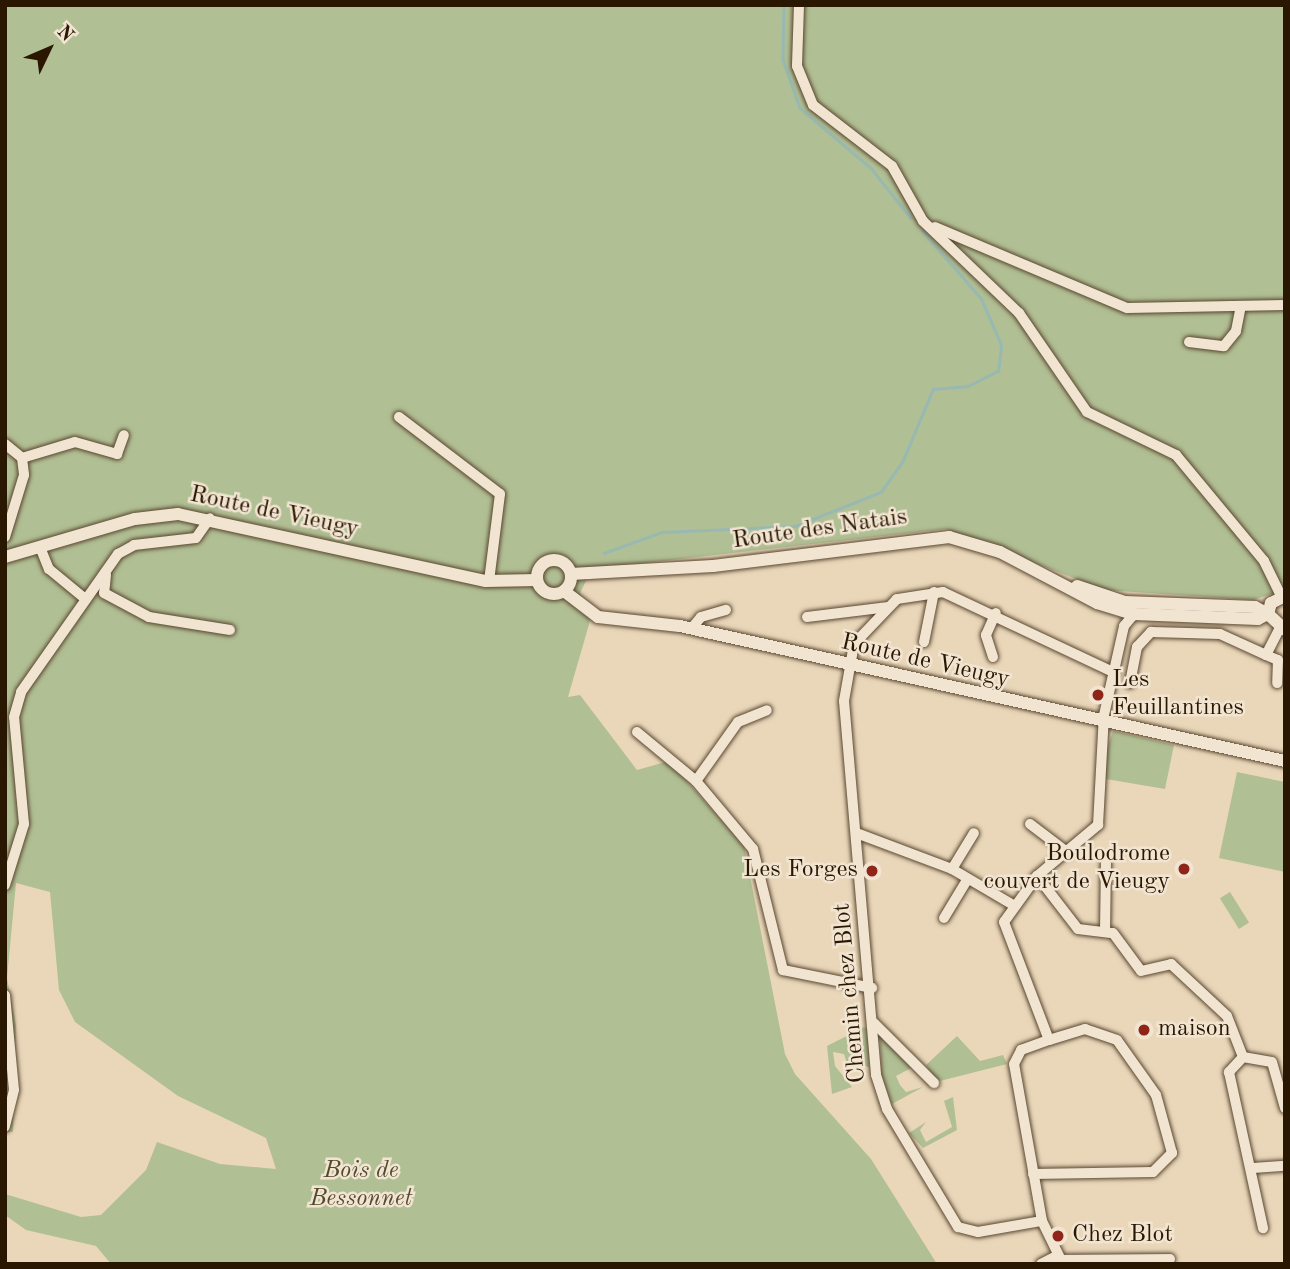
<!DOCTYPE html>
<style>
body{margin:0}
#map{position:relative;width:1290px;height:1269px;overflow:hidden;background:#ead7ba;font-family:"Old Standard TT",serif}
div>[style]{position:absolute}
.green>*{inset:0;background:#b1bf94;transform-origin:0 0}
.stream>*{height:2.5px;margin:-1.25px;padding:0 1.25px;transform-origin:1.25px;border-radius:1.25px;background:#98b9b2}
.roads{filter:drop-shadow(0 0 2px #5a4730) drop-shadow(0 0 2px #5a4730)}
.street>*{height:10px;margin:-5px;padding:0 5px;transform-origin:5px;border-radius:5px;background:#f1e5d2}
.secondary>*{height:12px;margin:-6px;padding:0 6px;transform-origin:6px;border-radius:6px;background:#f1e5d2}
.secondary>.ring{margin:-6px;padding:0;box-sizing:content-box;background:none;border:12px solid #f1e5d2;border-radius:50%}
.dots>*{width:19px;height:19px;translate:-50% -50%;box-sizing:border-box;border:4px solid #f1e5d2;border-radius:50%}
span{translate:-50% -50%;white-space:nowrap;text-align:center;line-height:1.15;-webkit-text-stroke:5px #f1e5d2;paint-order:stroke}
.street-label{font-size:24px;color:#2a1702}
.poi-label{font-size:24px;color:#2a1702}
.left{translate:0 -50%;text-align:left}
.right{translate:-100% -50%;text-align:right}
.park-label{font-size:24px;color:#52492e;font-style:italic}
.frame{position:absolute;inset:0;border:7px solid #2a1702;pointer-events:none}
.north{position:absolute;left:14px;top:14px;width:70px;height:70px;-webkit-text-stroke:5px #f1e5d2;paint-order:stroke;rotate:46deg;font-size:19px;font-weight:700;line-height:28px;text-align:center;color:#2a1702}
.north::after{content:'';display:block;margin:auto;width:24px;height:32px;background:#2a1702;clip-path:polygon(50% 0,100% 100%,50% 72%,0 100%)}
</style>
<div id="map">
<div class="green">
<i style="clip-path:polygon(5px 5px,1285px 5px,1285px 589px,1253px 600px,1105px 590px,946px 529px,592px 569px,580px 593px,590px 621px,568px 697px,580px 695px,637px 770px,669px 761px,744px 846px,785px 1054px,795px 1074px,871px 1159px,937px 1264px,111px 1264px,96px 1246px,26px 1230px,5px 1215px,5px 1194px,81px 1217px,101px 1215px,146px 1170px,157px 1142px,220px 1164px,276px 1169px,266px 1138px,178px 1096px,75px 1022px,59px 990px,50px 892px,16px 883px,7px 978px,16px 1025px,13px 1132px,5px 1132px)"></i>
<i style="clip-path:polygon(1113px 731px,1174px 745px,1165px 789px,1106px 779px,1102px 763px)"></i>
<i style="clip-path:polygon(1237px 772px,1285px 782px,1285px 872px,1219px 858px)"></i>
<i style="left:1230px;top:892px;width:36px;height:12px;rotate:58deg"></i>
<i style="clip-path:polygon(864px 1027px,869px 1031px,869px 1067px,847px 1064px,844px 1054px,833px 1052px,835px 1066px,852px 1087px,832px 1094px,827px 1046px)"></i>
<i style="clip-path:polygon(880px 1031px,917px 1065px,896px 1076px,900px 1085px,906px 1092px,923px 1087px,892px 1104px,881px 1076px)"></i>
<i style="clip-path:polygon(957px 1036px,980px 1061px,1003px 1055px,1007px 1064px,936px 1082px,926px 1065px)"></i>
<i style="clip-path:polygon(953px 1097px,957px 1130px,923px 1148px,909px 1133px,926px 1122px,920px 1130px,926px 1142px,952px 1127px,944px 1101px)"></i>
</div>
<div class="stream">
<i style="left:784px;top:5px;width:55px;rotate:91deg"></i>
<i style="left:783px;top:60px;width:51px;rotate:70.5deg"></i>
<i style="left:800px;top:108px;width:93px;rotate:40.2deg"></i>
<i style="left:871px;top:168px;width:64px;rotate:51.3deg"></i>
<i style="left:604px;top:553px;width:62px;rotate:-19.9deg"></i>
<i style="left:662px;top:532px;width:133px;rotate:-2.6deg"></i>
<i style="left:795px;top:526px;width:92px;rotate:-21.6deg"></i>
<i style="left:881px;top:492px;width:39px;rotate:-55deg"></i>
<i style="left:903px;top:460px;width:77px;rotate:-67.1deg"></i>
<i style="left:933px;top:389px;width:35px;rotate:-5deg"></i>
<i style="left:968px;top:386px;width:34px;rotate:-27deg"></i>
<i style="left:998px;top:371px;width:26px;rotate:-83deg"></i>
<i style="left:1001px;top:345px;width:50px;rotate:-113.5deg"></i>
<i style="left:981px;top:299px;width:90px;rotate:-130.9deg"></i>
</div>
<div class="roads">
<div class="street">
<i style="left:799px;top:5px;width:61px;rotate:91.9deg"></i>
<i style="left:797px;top:66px;width:42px;rotate:67.7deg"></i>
<i style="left:813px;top:105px;width:100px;rotate:37.7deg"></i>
<i style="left:892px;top:166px;width:63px;rotate:60.6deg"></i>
<i style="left:923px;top:221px;width:133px;rotate:43.8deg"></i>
<i style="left:1019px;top:313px;width:120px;rotate:55.5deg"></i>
<i style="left:1087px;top:412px;width:99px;rotate:25.8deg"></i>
<i style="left:1176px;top:455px;width:138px;rotate:50.3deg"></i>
<i style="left:1264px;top:561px;width:39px;rotate:64deg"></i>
<i style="left:935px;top:227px;width:208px;rotate:22.9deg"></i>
<i style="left:1127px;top:308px;width:158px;rotate:-1.1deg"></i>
<i style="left:1189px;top:342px;width:35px;rotate:7deg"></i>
<i style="left:1224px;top:346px;width:19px;rotate:-51deg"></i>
<i style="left:1236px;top:331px;width:25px;rotate:-79deg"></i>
<i style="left:399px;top:417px;width:127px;rotate:37.3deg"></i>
<i style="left:500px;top:494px;width:88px;rotate:97.2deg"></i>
<i style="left:5px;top:444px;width:22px;rotate:39deg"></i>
<i style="left:22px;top:458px;width:17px;rotate:83deg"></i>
<i style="left:24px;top:475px;width:65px;rotate:107deg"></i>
<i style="left:22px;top:458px;width:55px;rotate:-16.8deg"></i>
<i style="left:75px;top:442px;width:44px;rotate:15.9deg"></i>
<i style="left:117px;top:454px;width:20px;rotate:-70deg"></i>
<i style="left:40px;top:547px;width:24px;rotate:68deg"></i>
<i style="left:49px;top:569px;width:44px;rotate:39.5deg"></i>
<i style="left:106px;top:575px;width:18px;rotate:96deg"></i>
<i style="left:104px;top:593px;width:51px;rotate:28.1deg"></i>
<i style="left:149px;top:617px;width:82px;rotate:9.1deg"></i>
<i style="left:807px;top:617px;width:82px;rotate:-7deg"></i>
<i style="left:692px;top:628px;width:14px;rotate:-51deg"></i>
<i style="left:701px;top:617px;width:26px;rotate:-16deg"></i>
<i style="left:924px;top:642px;width:51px;rotate:-78.7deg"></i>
<i style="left:1266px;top:655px;width:13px;rotate:23deg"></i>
<i style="left:1278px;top:660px;width:23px;rotate:92deg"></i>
<i style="left:993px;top:657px;width:23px;rotate:-108deg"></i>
<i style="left:986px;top:635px;width:24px;rotate:-66deg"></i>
<i style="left:1113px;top:672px;width:188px;rotate:-154.8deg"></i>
<i style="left:943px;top:592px;width:47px;rotate:171.3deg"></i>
<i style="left:897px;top:599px;width:62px;rotate:133.7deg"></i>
<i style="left:854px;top:644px;width:58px;rotate:100deg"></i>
<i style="left:844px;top:701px;width:375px;rotate:85.1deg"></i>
<i style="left:876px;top:1075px;width:36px;rotate:72deg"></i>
<i style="left:887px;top:1109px;width:138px;rotate:59deg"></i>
<i style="left:958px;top:1227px;width:21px;rotate:14deg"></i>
<i style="left:978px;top:1232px;width:65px;rotate:-9.8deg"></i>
<i style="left:1042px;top:1221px;width:43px;rotate:64deg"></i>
<i style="left:1061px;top:1260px;width:109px;rotate:-0.5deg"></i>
<i style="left:1130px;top:683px;width:37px;rotate:-79deg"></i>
<i style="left:1137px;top:647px;width:21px;rotate:-47deg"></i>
<i style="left:1151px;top:632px;width:69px;rotate:1.7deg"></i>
<i style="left:1220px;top:634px;width:51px;rotate:24.5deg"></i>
<i style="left:1266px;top:655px;width:29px;rotate:-63deg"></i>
<i style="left:637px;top:732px;width:77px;rotate:39.7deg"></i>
<i style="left:696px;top:781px;width:89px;rotate:50deg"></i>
<i style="left:753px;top:849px;width:125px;rotate:76.1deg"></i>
<i style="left:783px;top:970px;width:91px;rotate:11.4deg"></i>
<i style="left:696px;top:781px;width:72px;rotate:-54.6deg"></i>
<i style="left:738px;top:722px;width:31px;rotate:-22deg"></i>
<i style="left:1030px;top:824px;width:48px;rotate:37.3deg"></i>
<i style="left:859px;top:834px;width:99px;rotate:20.6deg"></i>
<i style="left:952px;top:869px;width:71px;rotate:30.5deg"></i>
<i style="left:952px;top:869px;width:42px;rotate:-58.6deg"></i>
<i style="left:1037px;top:876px;width:67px;rotate:52.3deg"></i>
<i style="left:1078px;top:929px;width:35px;rotate:7deg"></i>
<i style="left:1113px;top:933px;width:47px;rotate:53.6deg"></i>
<i style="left:1141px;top:971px;width:31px;rotate:-13deg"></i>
<i style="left:1171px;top:964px;width:76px;rotate:42.9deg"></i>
<i style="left:1227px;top:1016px;width:44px;rotate:68.7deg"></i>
<i style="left:1243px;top:1057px;width:29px;rotate:10deg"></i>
<i style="left:1272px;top:1062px;width:48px;rotate:74.2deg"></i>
<i style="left:5px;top:885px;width:64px;rotate:-72.7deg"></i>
<i style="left:24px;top:824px;width:107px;rotate:-95.3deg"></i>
<i style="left:14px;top:717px;width:26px;rotate:-74deg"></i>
<i style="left:21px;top:692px;width:169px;rotate:-54.9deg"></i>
<i style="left:118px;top:554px;width:18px;rotate:-29deg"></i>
<i style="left:134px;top:545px;width:62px;rotate:-6.4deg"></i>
<i style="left:196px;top:538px;width:24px;rotate:-55deg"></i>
<i style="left:944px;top:918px;width:44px;rotate:-58.8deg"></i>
<i style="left:1105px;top:932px;width:69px;rotate:-89.2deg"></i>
<i style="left:5px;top:995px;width:95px;rotate:84.6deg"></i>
<i style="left:14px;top:1090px;width:38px;rotate:104deg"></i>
<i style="left:874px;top:1023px;width:85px;rotate:45deg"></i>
<i style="left:1243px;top:1057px;width:21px;rotate:133deg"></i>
<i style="left:1229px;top:1072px;width:160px;rotate:77.7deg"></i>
<i style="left:1253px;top:1168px;width:32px;rotate:-4deg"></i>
<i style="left:1033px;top:1174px;width:120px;rotate:-1deg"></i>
<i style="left:1153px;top:1172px;width:27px;rotate:-45deg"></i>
<i style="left:1172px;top:1153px;width:60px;rotate:-105.4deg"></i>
<i style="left:1156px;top:1095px;width:67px;rotate:-125.3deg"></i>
<i style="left:1117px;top:1040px;width:34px;rotate:-161deg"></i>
<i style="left:1085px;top:1029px;width:38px;rotate:163deg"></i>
<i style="left:1042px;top:1221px;width:159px;rotate:-100.1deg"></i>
<i style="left:1014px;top:1064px;width:16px;rotate:-63deg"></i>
<i style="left:1021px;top:1050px;width:30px;rotate:-20deg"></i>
<i style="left:1049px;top:1040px;width:126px;rotate:-110.9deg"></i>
<i style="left:1004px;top:922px;width:57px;rotate:-54.3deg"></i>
<i style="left:1037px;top:876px;width:80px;rotate:-39.9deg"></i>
<i style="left:1098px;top:825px;width:110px;rotate:-86.9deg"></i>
<i style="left:1104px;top:715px;width:91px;rotate:-77.3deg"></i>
<i style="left:1124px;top:626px;width:16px;rotate:-50deg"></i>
<i style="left:1041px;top:1264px;width:18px;rotate:-27deg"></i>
</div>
<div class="secondary">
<i style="left:5px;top:557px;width:135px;rotate:-16.3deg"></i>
<i style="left:135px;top:519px;width:43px;rotate:-6.6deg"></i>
<i style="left:178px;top:514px;width:315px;rotate:12.3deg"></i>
<i style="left:486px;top:581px;width:51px;rotate:-1.1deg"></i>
<i class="ring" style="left:537px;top:560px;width:22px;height:22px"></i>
<i style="left:571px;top:574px;width:142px;rotate:-3.2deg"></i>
<i style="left:713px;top:566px;width:238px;rotate:-7deg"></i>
<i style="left:949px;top:537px;width:53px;rotate:16.4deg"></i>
<i style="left:1000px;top:552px;width:110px;rotate:27.7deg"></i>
<i style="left:1097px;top:603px;width:39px;rotate:17deg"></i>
<i style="left:1134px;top:614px;width:124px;rotate:2.3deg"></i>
<i style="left:1258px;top:619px;width:11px;rotate:-27deg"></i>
<i style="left:1077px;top:586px;width:51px;rotate:18.4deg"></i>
<i style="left:1125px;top:602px;width:130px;rotate:2.2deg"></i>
<i style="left:1255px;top:607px;width:15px;rotate:28deg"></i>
<i style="left:564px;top:591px;width:43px;rotate:37.4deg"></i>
<i style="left:598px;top:617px;width:82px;rotate:6.3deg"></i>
<i style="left:680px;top:626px;width:620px;rotate:12.58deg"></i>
<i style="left:1285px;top:596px;width:16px;rotate:153deg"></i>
<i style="left:1271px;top:603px;width:11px;rotate:105deg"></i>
<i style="left:1268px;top:614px;width:23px;rotate:43deg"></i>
</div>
</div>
<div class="dots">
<i style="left:1098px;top:695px;background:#8f2418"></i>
<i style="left:1184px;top:869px;background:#8f2418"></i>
<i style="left:872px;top:871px;background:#8f2418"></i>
<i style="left:1144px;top:1030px;background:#8f2418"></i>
<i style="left:1058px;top:1236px;background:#8f2418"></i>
</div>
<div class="street-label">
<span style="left:274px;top:513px;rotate:12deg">Route de Vieugy</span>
<span style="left:820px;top:530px;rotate:-8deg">Route des Natais</span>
<span style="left:925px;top:662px;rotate:13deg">Route de Vieugy</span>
<span style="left:851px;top:993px;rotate:-95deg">Chemin chez Blot</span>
</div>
<div class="poi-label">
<span class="left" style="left:1112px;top:695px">Les<br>Feuillantines</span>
<span class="right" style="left:1170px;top:869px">Boulodrome<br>couvert de Vieugy</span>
<span class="right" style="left:858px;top:871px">Les Forges</span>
<span class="left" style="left:1158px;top:1030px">maison</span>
<span class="left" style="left:1072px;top:1236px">Chez Blot</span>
</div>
<div class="park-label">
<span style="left:361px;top:1186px">Bois de<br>Bessonnet</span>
</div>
<div class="frame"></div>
<div class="north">N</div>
</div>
